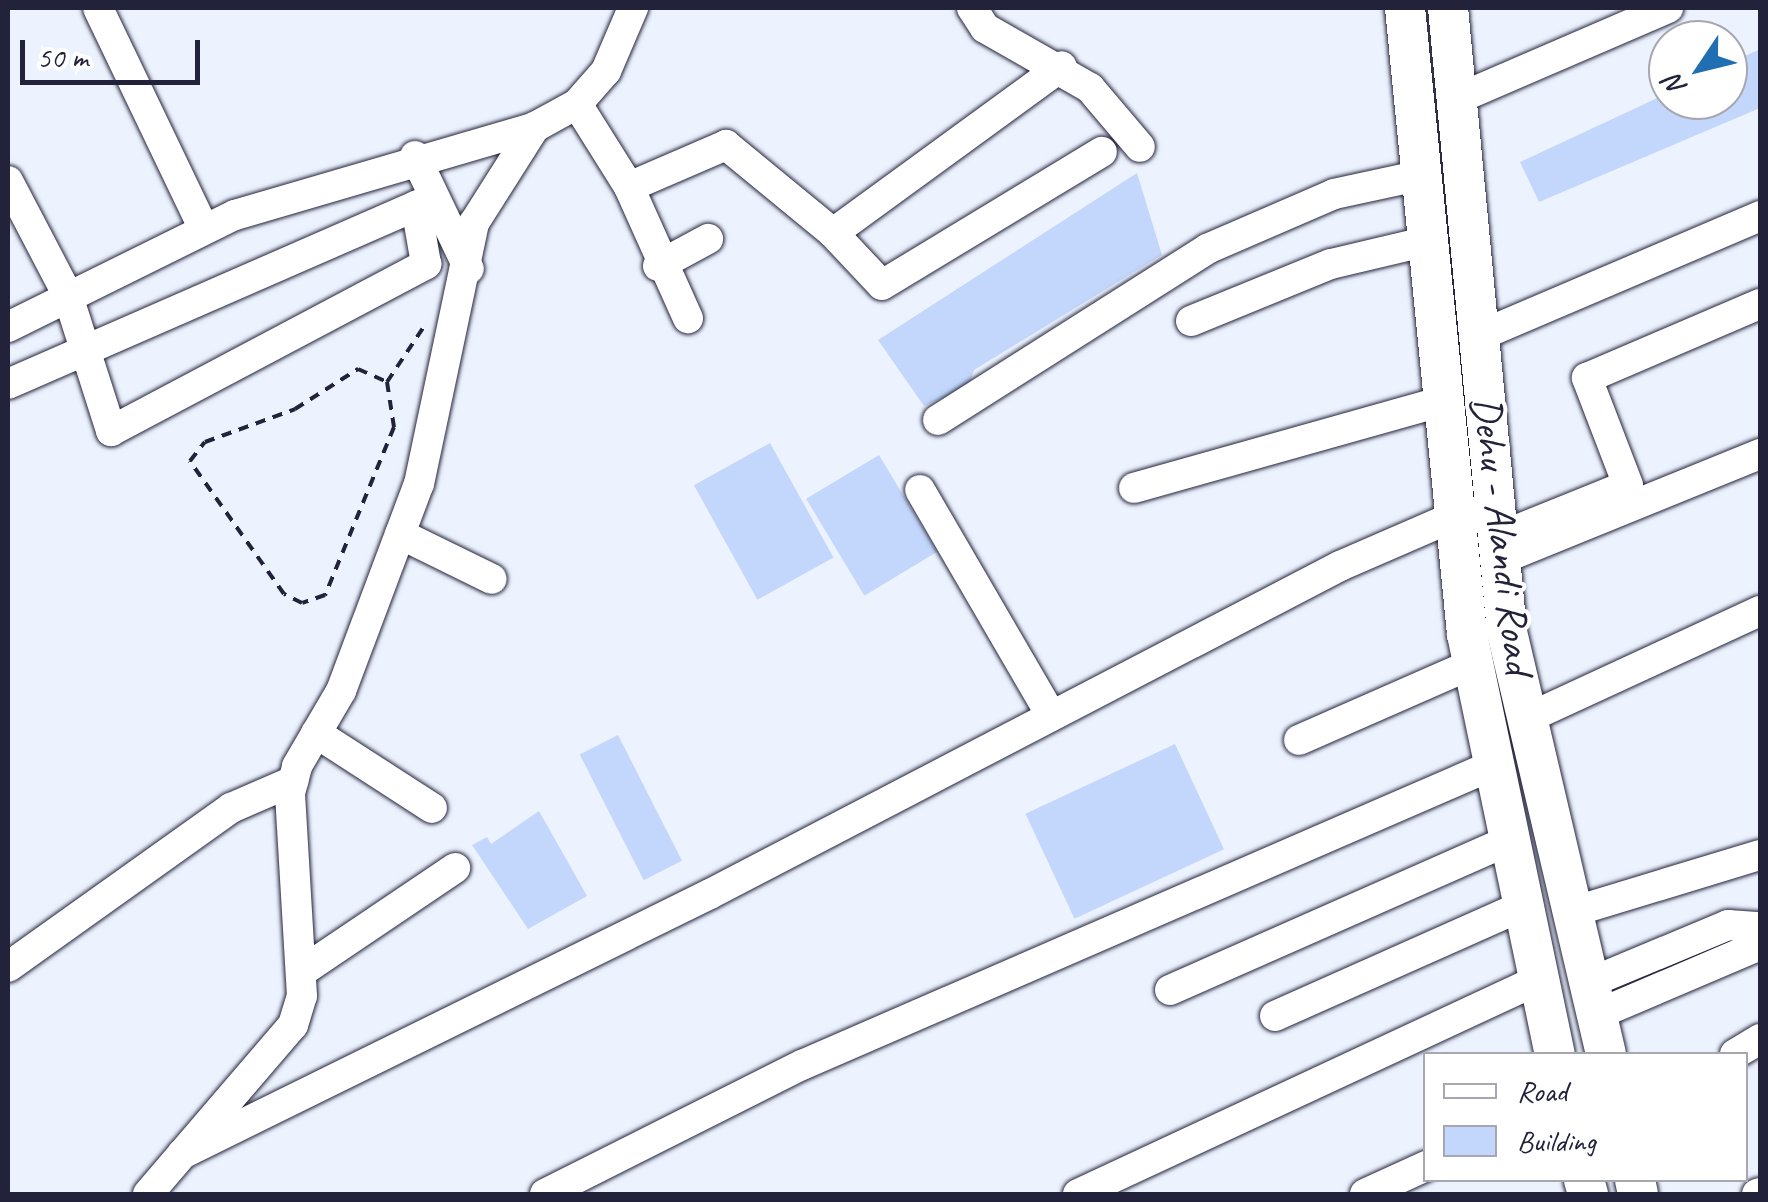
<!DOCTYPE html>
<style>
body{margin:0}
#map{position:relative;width:1768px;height:1202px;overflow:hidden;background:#edf3fe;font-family:Caveat,sans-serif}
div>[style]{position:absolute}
.building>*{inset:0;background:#c2d7fb;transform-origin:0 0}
.path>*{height:4px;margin-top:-2px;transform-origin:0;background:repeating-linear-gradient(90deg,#22223b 0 10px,transparent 0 18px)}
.roads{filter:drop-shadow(0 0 2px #22223b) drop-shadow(0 0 2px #22223b)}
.minor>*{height:30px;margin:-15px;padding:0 15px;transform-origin:15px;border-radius:15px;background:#fff}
.major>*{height:40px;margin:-20px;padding:0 20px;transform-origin:20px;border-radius:20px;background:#fff}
span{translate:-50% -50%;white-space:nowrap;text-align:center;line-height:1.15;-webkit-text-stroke:8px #fff;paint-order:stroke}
.street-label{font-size:42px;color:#22223b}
.frame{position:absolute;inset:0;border:10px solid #22223b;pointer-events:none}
.legend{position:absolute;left:1423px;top:1052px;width:325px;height:130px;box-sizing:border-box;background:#fff;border:2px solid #a7a7b1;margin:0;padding:12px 18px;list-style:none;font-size:30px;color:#22223b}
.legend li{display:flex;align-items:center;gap:20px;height:50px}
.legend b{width:50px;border:2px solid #a7a7b1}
.north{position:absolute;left:1648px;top:20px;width:100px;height:100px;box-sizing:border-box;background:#fff;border:2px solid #a7a7b1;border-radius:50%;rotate:235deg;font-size:28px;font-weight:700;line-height:40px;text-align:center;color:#22223b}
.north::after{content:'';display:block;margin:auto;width:35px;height:45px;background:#1f6fb2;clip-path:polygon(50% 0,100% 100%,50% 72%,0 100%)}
.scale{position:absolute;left:20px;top:40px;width:180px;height:45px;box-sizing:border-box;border:5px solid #22223b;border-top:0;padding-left:12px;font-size:30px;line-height:35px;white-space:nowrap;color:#22223b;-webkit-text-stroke:8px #fff;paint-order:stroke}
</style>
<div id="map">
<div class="building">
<i style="clip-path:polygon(1760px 49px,1760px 108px,1539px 202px,1520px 162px,1668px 93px,1668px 100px,1728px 100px,1728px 64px)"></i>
<i style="clip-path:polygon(1137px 173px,1162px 255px,974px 370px,969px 386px,924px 406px,878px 340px)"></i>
<i style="left:770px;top:443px;width:131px;height:87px;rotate:61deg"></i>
<i style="left:879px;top:455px;width:113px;height:85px;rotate:59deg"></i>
<i style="left:618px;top:735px;width:141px;height:43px;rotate:63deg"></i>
<i style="left:1175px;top:744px;width:116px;height:165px;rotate:65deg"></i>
<i style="clip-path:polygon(539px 811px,587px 896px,528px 929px,472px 845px,487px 837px,491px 844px)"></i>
</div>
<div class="path">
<i style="left:358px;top:369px;width:32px;rotate:24deg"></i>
<i style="left:387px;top:382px;width:46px;rotate:81.2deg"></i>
<i style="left:394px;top:427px;width:182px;rotate:112.3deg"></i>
<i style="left:325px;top:595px;width:24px;rotate:161deg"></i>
<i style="left:302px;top:603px;width:20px;rotate:-153deg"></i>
<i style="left:284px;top:594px;width:163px;rotate:-125.3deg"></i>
<i style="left:190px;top:461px;width:24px;rotate:-52deg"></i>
<i style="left:205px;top:442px;width:96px;rotate:-20.1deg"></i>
<i style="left:295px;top:409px;width:75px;rotate:-32.4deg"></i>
<i style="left:387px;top:382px;width:65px;rotate:-56.3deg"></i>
</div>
<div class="roads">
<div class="minor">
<i style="left:98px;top:8px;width:245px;rotate:64.4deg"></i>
<i style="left:972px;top:8px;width:24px;rotate:57deg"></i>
<i style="left:985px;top:28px;width:121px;rotate:29.7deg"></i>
<i style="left:1090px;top:88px;width:77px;rotate:49.7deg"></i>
<i style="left:1457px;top:99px;width:230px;rotate:-23.3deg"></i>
<i style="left:577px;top:104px;width:98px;rotate:57.9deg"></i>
<i style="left:629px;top:187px;width:106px;rotate:-23.4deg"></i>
<i style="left:726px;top:145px;width:139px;rotate:39.4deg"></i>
<i style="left:833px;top:233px;width:283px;rotate:-36.1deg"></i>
<i style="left:415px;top:156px;width:125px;rotate:64.5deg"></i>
<i style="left:8px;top:181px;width:130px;rotate:62.4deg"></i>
<i style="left:68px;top:296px;width:142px;rotate:72.3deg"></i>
<i style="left:111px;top:431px;width:357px;rotate:-27.9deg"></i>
<i style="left:426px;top:264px;width:59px;rotate:-99.8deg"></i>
<i style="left:629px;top:187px;width:144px;rotate:65.8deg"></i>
<i style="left:833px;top:233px;width:71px;rotate:46.7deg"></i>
<i style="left:882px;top:285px;width:257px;rotate:-31.2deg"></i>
<i style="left:658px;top:266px;width:57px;rotate:-28.4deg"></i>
<i style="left:1191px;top:321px;width:151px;rotate:-22.2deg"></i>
<i style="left:1331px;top:264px;width:100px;rotate:-13.3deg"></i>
<i style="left:8px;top:327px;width:253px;rotate:-26.3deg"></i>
<i style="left:235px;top:215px;width:313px;rotate:-16.3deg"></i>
<i style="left:535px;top:127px;width:48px;rotate:-28.7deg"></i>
<i style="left:577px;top:104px;width:44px;rotate:-48.7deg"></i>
<i style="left:606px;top:71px;width:69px;rotate:-66.8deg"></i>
<i style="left:1479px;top:336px;width:306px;rotate:-23.1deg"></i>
<i style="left:8px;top:384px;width:463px;rotate:-23.6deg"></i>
<i style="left:938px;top:420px;width:319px;rotate:-32.4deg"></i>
<i style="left:1207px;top:249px;width:138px;rotate:-23.4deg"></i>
<i style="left:1334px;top:194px;width:90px;rotate:-12.2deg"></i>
<i style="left:1134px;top:488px;width:322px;rotate:-15.7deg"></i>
<i style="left:920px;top:490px;width:258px;rotate:59.8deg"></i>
<i style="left:400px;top:534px;width:102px;rotate:26.1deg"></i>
<i style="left:1497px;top:538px;width:141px;rotate:-22deg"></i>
<i style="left:1628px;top:485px;width:115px;rotate:-111deg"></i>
<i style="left:1587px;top:378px;width:188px;rotate:-23.2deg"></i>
<i style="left:1499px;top:560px;width:282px;rotate:-22.1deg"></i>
<i style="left:1528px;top:718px;width:255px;rotate:-24.8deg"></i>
<i style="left:316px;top:733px;width:138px;rotate:32.9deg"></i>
<i style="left:1299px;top:740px;width:189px;rotate:-23.7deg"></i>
<i style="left:1572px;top:912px;width:196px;rotate:-16.9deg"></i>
<i style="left:8px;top:967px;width:274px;rotate:-35.5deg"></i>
<i style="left:231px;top:808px;width:68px;rotate:-23.5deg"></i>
<i style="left:301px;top:972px;width:186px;rotate:-34deg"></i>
<i style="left:1589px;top:983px;width:151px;rotate:-22.6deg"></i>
<i style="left:1728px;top:925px;width:32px;rotate:4deg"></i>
<i style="left:1170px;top:990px;width:369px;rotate:-23.8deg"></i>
<i style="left:1596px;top:1015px;width:178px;rotate:-23.1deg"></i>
<i style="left:1275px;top:1016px;width:270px;rotate:-24deg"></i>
<i style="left:1735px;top:1054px;width:29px;rotate:-31deg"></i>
<i style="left:182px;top:1154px;width:589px;rotate:-26.22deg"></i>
<i style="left:710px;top:894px;width:710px;rotate:-27.5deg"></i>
<i style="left:1340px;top:566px;width:125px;rotate:-23.5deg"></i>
<i style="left:1455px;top:516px;width:40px;rotate:-10deg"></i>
<i style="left:148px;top:1194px;width:223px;rotate:-49.4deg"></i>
<i style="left:293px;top:1025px;width:30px;rotate:-73deg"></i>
<i style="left:302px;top:996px;width:203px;rotate:-93.4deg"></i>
<i style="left:290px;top:793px;width:28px;rotate:-75deg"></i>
<i style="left:297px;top:766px;width:87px;rotate:-59.6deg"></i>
<i style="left:341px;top:691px;width:221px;rotate:-69.4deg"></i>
<i style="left:419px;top:484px;width:267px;rotate:-78.1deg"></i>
<i style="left:474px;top:223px;width:114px;rotate:-57.6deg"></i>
<i style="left:545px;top:1194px;width:288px;rotate:-26.7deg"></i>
<i style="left:802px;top:1065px;width:751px;rotate:-23.46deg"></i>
<i style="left:1078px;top:1194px;width:507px;rotate:-24.95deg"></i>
<i style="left:1365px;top:1194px;width:67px;rotate:-24.7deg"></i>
<i style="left:1757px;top:1194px;width:3px;rotate:-18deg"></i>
</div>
<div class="major">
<i style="left:1405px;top:8px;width:629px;rotate:84.34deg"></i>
<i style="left:1467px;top:634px;width:429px;rotate:78.2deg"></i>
<i style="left:1448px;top:8px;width:627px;rotate:84.6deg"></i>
<i style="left:1507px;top:632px;width:433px;rotate:76.8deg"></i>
<i style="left:1584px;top:1180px;width:15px;rotate:74deg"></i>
<i style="left:1635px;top:1180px;width:14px;rotate:78deg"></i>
</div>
</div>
<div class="street-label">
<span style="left:1502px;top:535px;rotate:83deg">Dehu - Alandi Road</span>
</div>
<div class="frame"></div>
<ul class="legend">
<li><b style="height:12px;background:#fff"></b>Road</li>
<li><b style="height:28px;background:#c2d7fb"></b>Building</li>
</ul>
<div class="north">N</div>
<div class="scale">50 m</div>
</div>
